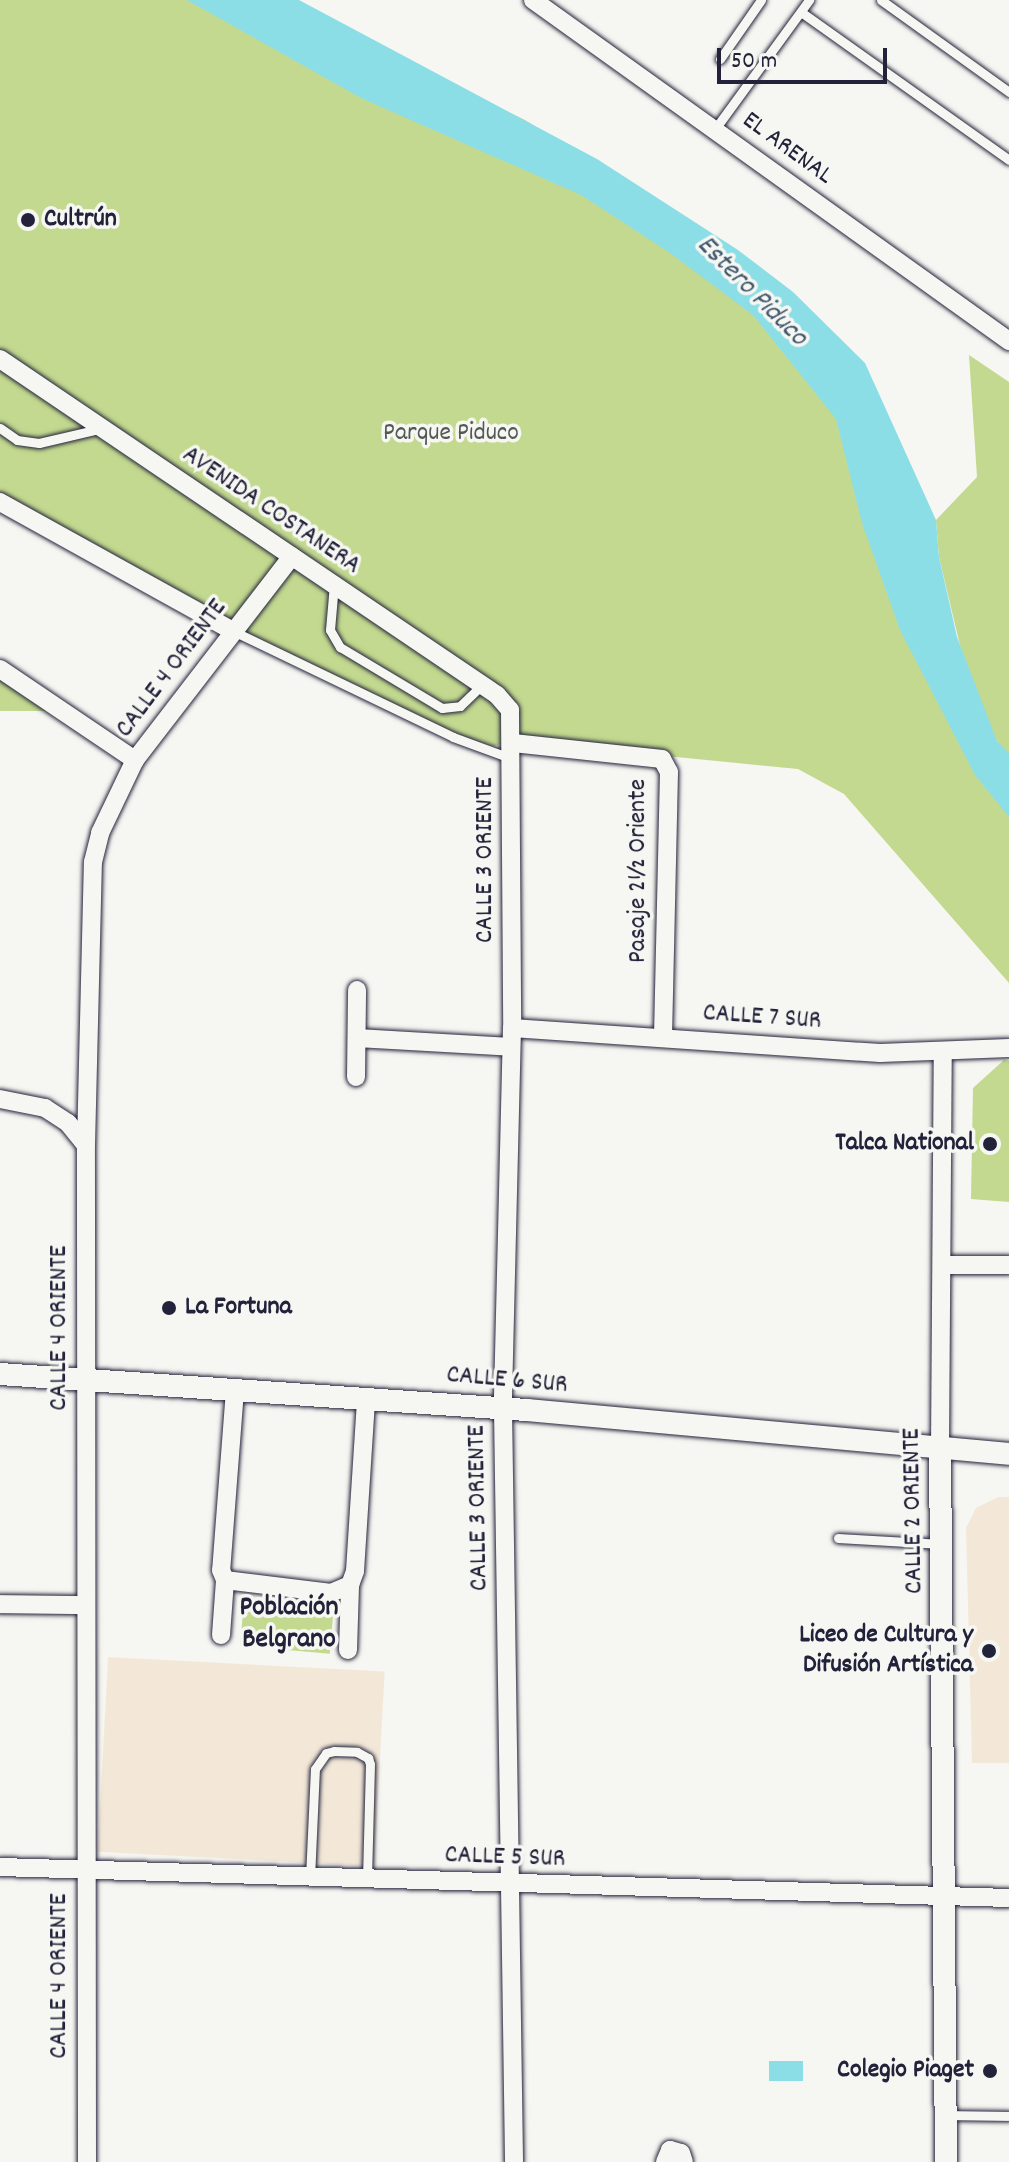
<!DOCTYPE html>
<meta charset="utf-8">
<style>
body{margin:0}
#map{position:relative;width:1009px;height:2162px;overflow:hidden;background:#f6f6f2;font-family:Dekko,sans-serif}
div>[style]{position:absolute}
.built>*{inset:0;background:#f3e8d8;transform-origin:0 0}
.green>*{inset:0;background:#c3d98f;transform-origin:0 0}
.water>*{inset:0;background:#8cdee6;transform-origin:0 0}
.roads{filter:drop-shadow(0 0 2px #22223b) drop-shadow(0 0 2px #22223b)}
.service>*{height:9px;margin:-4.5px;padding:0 4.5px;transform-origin:4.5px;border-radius:4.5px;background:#f6f6f2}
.minor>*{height:18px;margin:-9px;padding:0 9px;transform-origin:9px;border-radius:9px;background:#f6f6f2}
.tertiary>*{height:22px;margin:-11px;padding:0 11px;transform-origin:11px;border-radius:11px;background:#f6f6f2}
.dots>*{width:22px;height:22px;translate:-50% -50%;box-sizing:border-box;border:4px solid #f6f6f2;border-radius:50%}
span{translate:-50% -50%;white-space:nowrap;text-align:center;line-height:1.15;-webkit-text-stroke:7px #f6f6f2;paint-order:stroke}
.street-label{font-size:26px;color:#22223b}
.poi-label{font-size:26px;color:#22223b;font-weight:700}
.left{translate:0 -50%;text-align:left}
.right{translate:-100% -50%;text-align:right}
.park-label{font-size:26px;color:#525954}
.water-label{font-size:28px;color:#425a6e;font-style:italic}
.neighbourhood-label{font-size:28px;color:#22223b;font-weight:700}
.scale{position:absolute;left:717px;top:48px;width:170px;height:36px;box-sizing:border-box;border:4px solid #22223b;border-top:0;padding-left:10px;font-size:24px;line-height:28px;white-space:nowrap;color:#22223b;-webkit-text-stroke:6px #f6f6f2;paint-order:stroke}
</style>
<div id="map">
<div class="built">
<i style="clip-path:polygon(998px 1497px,1009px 1497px,1009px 1763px,972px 1763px,966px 1528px,976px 1508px)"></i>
<i style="left:108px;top:1657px;width:277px;height:195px;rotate:3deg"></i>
</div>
<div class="green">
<i style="clip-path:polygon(0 0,282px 0,321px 22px,525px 120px,681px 217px,778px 289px,1009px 777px,1009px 983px,844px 794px,798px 769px,514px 741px,494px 746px,453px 737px,233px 631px,0 496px)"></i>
<i style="clip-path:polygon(969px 355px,1009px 382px,1009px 758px,984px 722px,967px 675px,939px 557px,936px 520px,977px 477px)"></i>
<i style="clip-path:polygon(0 675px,54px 711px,0 711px)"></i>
<i style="clip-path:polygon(1004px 1060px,1009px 1061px,1009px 1202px,971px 1199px,973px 1088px)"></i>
<i style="left:244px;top:1601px;width:90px;height:45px;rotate:5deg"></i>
</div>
<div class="water">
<i style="clip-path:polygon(187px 0,299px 0,597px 159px,738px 250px,793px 292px,865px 363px,936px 520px,939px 557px,957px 637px,997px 741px,1009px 753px,1009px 817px,975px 775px,900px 630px,862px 523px,836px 419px,753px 315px,670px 253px,581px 195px,361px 98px)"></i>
<i style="left:803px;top:2061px;width:20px;height:34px;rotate:90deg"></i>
</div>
<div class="roads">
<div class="service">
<i style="left:881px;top:0;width:158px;rotate:35.7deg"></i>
<i style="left:801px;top:12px;width:255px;rotate:35.4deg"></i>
<i style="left:720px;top:59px;width:72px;rotate:-55.2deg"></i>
<i style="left:715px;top:129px;width:160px;rotate:-53.9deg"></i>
<i style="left:0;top:428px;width:21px;rotate:35deg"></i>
<i style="left:17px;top:440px;width:22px;rotate:8deg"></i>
<i style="left:39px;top:443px;width:62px;rotate:-13.1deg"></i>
<i style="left:334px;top:584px;width:46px;rotate:95deg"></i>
<i style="left:330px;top:630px;width:20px;rotate:60deg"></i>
<i style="left:340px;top:647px;width:119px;rotate:30.9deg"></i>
<i style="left:442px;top:708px;width:18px;rotate:-6deg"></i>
<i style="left:460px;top:706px;width:30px;rotate:-44deg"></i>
<i style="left:233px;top:631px;width:244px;rotate:25.7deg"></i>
<i style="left:453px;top:737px;width:61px;rotate:20.2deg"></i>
<i style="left:838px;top:1538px;width:104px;rotate:3.3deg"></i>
<i style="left:310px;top:1878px;width:109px;rotate:-87.4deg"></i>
<i style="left:315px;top:1769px;width:19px;rotate:-55deg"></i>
<i style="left:326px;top:1753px;width:8px;rotate:-14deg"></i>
<i style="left:334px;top:1751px;width:23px;rotate:2deg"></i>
<i style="left:357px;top:1752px;width:13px;rotate:29deg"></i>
<i style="left:368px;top:1758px;width:6px;rotate:72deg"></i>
<i style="left:370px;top:1764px;width:116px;rotate:91.5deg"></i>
<i style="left:946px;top:2115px;width:63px;rotate:0.9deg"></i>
</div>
<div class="minor">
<i style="left:533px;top:0;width:586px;rotate:35.62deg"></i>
<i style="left:0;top:359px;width:600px;rotate:34.06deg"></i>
<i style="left:497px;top:695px;width:20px;rotate:49deg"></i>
<i style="left:510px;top:710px;width:318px;rotate:89.6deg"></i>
<i style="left:512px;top:1028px;width:381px;rotate:91.4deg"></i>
<i style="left:503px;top:1409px;width:753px;rotate:89.16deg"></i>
<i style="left:0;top:502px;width:266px;rotate:29deg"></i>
<i style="left:0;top:669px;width:163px;rotate:34deg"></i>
<i style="left:513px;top:743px;width:150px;rotate:6.1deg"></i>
<i style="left:662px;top:759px;width:15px;rotate:62deg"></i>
<i style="left:669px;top:772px;width:265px;rotate:91.3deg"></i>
<i style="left:512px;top:1028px;width:369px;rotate:3.9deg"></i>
<i style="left:880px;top:1053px;width:129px;rotate:-2.2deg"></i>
<i style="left:357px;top:1038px;width:154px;rotate:3.3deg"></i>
<i style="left:356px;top:1077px;width:87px;rotate:-89.3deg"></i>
<i style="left:0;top:1099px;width:46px;rotate:11.3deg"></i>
<i style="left:45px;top:1108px;width:27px;rotate:33deg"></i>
<i style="left:68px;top:1123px;width:28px;rotate:51deg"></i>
<i style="left:943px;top:1265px;width:66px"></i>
<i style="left:235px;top:1390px;width:181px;rotate:94.4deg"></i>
<i style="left:221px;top:1570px;width:11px;rotate:68deg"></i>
<i style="left:225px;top:1580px;width:107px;rotate:7deg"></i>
<i style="left:331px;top:1593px;width:21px;rotate:-23deg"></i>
<i style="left:350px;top:1585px;width:15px;rotate:-70deg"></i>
<i style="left:355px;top:1571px;width:172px;rotate:-86.3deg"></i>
<i style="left:940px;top:1448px;width:396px;rotate:-89.6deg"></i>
<i style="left:0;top:1604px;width:84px;rotate:0.7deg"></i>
<i style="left:221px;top:1635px;width:55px;rotate:-85.8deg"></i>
<i style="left:348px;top:1650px;width:65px;rotate:-88.2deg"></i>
<i style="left:0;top:1867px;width:1009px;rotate:1.76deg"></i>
<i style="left:87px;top:2162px;width:1017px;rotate:-90.06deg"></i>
<i style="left:86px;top:1145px;width:283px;rotate:-88.6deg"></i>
<i style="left:93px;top:862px;width:30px;rotate:-76deg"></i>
<i style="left:100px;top:833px;width:81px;rotate:-64.4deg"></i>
<i style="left:135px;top:760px;width:257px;rotate:-52.4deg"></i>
<i style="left:665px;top:2162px;width:13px;rotate:-67deg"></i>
<i style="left:670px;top:2150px;width:11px;rotate:15deg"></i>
<i style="left:681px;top:2153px;width:9px;rotate:72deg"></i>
</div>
<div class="tertiary">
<i style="left:0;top:1374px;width:528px;rotate:3.91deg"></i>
<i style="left:527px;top:1410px;width:484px;rotate:5.2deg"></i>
<i style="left:940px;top:1448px;width:714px;rotate:89.52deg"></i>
</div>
</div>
<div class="dots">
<i style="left:28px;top:220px;background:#22223b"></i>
<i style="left:990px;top:1144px;background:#22223b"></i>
<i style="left:169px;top:1308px;background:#22223b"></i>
<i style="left:989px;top:1651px;background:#22223b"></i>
<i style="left:990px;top:2071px;background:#22223b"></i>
</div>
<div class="street-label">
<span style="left:787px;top:149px;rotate:36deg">EL ARENAL</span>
<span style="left:271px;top:511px;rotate:34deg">AVENIDA COSTANERA</span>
<span style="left:172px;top:669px;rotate:-53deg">CALLE 4 ORIENTE</span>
<span style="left:486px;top:860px;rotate:-90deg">CALLE 3 ORIENTE</span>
<span style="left:639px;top:871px;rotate:-90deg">Pasaje 2½ Oriente</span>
<span style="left:762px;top:1018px;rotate:4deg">CALLE 7 SUR</span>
<span style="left:60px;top:1328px;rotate:-90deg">CALLE 4 ORIENTE</span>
<span style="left:507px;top:1381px;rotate:5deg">CALLE 6 SUR</span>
<span style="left:479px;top:1508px;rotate:-91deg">CALLE 3 ORIENTE</span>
<span style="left:914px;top:1511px;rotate:-91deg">CALLE 2 ORIENTE</span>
<span style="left:505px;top:1858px;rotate:2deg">CALLE 5 SUR</span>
<span style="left:60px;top:1976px;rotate:-90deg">CALLE 4 ORIENTE</span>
</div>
<div class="poi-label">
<span class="left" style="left:44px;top:220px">Cultrún</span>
<span class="right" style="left:974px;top:1144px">Talca National</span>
<span class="left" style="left:185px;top:1308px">La Fortuna</span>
<span class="right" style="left:973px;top:1651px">Liceo de Cultura y<br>Difusión Artística</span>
<span class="right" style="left:974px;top:2071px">Colegio Piaget</span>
</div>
<div class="park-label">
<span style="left:451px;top:434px">Parque Piduco</span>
</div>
<div class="water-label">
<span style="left:751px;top:292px;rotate:45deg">Estero Piduco</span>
</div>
<div class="neighbourhood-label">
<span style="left:289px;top:1625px">Población<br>Belgrano</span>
</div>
<div class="scale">50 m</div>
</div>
